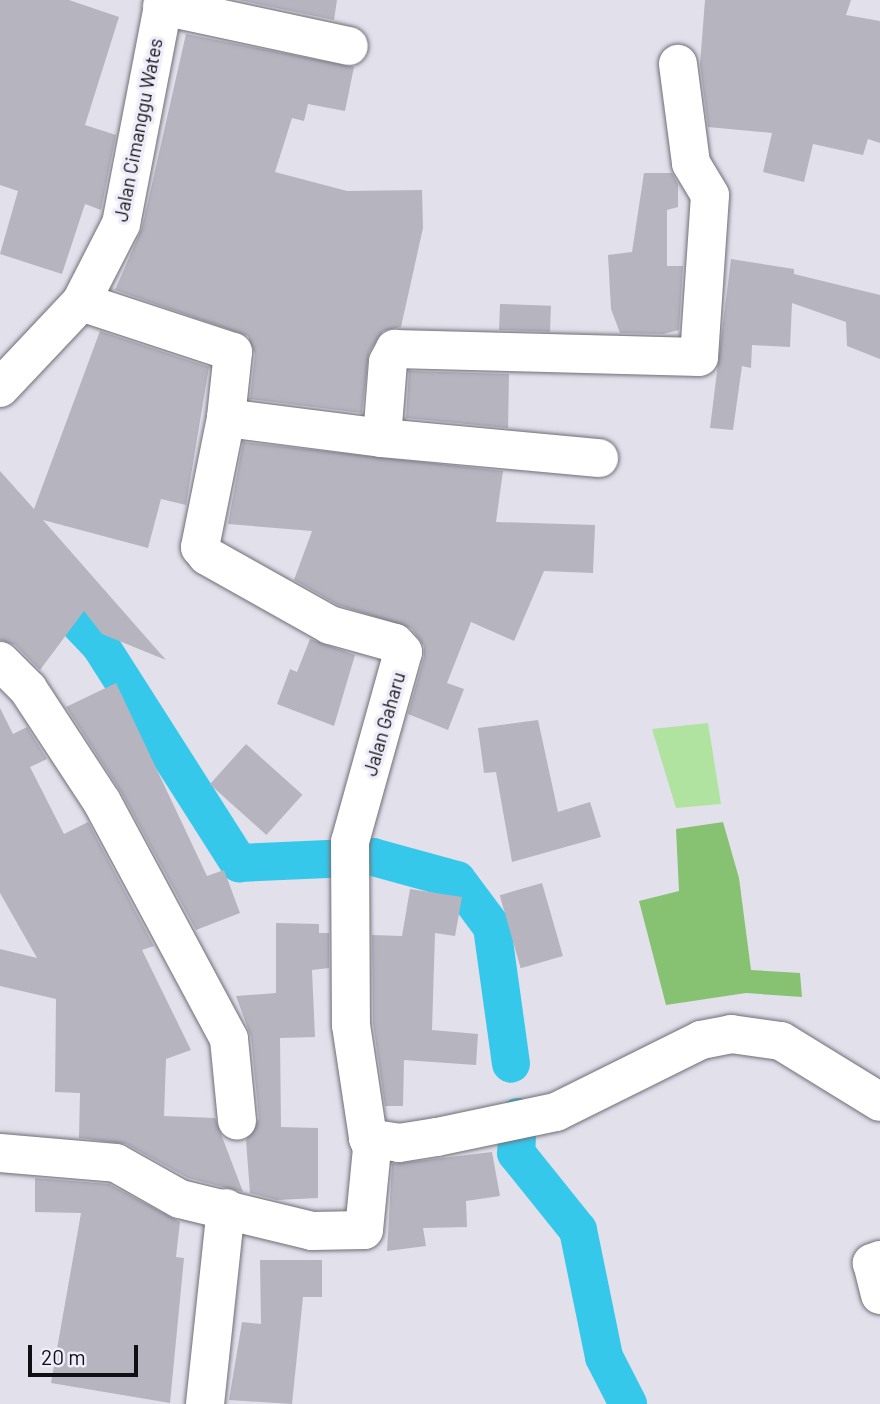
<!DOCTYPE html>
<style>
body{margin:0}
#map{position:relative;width:880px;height:1404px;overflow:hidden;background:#e2e0eb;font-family:Barlow,sans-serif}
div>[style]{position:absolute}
.green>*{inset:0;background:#afe39f}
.forest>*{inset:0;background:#86c272}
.canal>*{height:38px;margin:-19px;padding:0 19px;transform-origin:19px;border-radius:19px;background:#36c8eb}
.building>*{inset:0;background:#b6b4bf;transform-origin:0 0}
.roads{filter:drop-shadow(0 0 2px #706e77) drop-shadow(0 0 2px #706e77)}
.minor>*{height:38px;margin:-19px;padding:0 19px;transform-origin:19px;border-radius:19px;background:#fff}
span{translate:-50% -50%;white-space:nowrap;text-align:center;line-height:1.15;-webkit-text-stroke:7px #efedf9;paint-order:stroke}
.street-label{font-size:19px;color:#100f13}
.scale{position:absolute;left:28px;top:1345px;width:110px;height:32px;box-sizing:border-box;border:4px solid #100f13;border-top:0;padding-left:9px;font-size:21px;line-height:24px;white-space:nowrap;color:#100f13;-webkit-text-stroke:5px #efedf9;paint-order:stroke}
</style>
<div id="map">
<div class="green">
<i style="clip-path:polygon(708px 723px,721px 804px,676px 808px,652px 729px)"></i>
</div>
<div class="forest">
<i style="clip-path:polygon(723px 822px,739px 878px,751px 970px,800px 973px,802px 997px,746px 993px,666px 1005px,639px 901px,679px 891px,676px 829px)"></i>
</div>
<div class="canal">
<i style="left:0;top:548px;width:21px;rotate:31deg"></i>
<i style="left:18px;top:559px;width:119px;rotate:46.4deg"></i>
<i style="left:100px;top:645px;width:259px;rotate:57.5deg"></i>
<i style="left:239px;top:863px;width:134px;rotate:-2.6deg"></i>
<i style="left:373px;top:857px;width:87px;rotate:15.3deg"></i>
<i style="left:457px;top:880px;width:59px;rotate:53.3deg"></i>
<i style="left:492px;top:927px;width:138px;rotate:82.1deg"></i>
<i style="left:518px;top:1117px;width:36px;rotate:93deg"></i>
<i style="left:516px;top:1153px;width:99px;rotate:51.2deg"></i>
<i style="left:578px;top:1230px;width:130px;rotate:78.4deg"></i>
<i style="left:604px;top:1357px;width:53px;rotate:62.9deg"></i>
</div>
<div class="building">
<i style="clip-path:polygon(0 0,69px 0,119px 17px,85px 125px,116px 135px,101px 210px,85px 204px,62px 274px,0 254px,18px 191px,0 185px)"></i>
<i style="clip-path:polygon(239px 0,337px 0,334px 20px)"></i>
<i style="clip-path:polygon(705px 0,851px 0,846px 15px,880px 21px,880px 143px,868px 139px,863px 155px,813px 144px,804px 182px,763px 172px,772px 133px,708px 127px,700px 64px)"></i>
<i style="clip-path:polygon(186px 34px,354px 67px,345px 111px,308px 104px,304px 121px,292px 118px,275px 172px,347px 191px,422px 190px,423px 228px,401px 327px,383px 331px,369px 352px,362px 413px,250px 399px,255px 354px,248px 336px,115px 290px,142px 228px)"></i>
<i style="clip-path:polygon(644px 173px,672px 173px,678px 184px,678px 207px,667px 210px,667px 266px,683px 266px,679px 330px,663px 334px,620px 333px,611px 309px,608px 255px,632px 252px)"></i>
<i style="clip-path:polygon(731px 259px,794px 269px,794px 274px,880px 295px,880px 359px,847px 346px,846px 322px,792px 303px,790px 347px,752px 345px,751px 368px,742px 366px,733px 430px,710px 428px)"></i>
<i style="left:500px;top:304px;width:51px;height:26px;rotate:2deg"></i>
<i style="clip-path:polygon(100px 331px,209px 367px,186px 505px,161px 499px,148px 548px,43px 520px,166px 660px,102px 634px,84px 611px,40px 670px,15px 645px,0 640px,0 471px,34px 509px)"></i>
<i style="clip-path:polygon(409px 371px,509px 374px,508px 428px,406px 418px)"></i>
<i style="clip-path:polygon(243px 442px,503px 471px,496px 522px,595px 525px,593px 573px,544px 571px,514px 641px,471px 622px,447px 683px,464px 689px,448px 730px,408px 714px,424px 657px,424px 646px,411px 628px,338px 605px,294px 580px,312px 531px,228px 524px)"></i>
<i style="clip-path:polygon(310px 639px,355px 655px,334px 726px,277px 704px,290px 669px,297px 672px)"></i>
<i style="clip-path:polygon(116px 683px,207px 876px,224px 870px,240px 913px,196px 930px,121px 792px,66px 707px)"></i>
<i style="clip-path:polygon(0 708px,13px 734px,27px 727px,47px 759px,30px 767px,64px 834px,88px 822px,154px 946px,142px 950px,191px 1050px,166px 1059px,164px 1116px,215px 1118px,243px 1192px,188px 1178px,126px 1144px,79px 1138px,80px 1093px,55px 1092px,56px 999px,0 986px,0 949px,37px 958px,0 893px)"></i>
<i style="clip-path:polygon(538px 720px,558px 812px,590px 802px,601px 837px,512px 862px,496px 772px,484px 773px,478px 728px)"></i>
<i style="left:246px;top:744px;width:76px;height:54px;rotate:42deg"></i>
<i style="left:542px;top:883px;width:76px;height:44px;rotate:74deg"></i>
<i style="clip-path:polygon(410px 889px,462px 897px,455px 936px,435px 933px,432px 1030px,478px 1034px,476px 1065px,404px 1060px,403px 1106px,385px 1106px,373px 1023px,372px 935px,402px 936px)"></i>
<i style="clip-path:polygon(276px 923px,319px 924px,319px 933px,329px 933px,329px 968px,312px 970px,315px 1037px,280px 1038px,281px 1127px,318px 1128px,318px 1198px,277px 1200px,250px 1193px,246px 1140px,259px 1119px,251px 1037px,236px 996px,276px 993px)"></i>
<i style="clip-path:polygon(492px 1152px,500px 1196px,466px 1201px,467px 1227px,423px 1228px,426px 1246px,387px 1251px,392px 1164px)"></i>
<i style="clip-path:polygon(35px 1178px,109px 1184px,180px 1222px,176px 1257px,184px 1258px,170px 1403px,51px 1383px,81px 1213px,35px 1212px)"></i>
<i style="clip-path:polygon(260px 1260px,322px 1260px,322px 1297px,303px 1297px,292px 1404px,229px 1400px,242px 1322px,261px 1324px)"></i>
</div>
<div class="roads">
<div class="minor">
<i style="left:162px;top:6px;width:191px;rotate:12.1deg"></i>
<i style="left:81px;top:302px;width:160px;rotate:18.2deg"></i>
<i style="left:233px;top:352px;width:66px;rotate:96.1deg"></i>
<i style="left:226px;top:418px;width:132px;rotate:101.4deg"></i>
<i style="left:200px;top:547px;width:11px;rotate:52deg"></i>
<i style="left:207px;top:556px;width:141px;rotate:29.3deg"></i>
<i style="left:330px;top:625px;width:67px;rotate:15.5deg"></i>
<i style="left:395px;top:643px;width:12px;rotate:48deg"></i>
<i style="left:403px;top:652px;width:197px;rotate:105.6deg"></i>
<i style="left:350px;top:842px;width:183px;rotate:89.7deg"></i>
<i style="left:351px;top:1025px;width:114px;rotate:81.4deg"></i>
<i style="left:0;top:388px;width:118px;rotate:-46.7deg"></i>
<i style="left:81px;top:302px;width:88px;rotate:-62.9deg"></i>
<i style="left:121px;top:224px;width:228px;rotate:-79.1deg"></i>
<i style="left:226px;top:418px;width:157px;rotate:7.3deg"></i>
<i style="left:382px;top:438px;width:76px;rotate:-85.5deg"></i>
<i style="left:388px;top:362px;width:15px;rotate:-62deg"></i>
<i style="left:395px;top:349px;width:304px;rotate:1.5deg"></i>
<i style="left:699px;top:357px;width:162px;rotate:-86.1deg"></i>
<i style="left:710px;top:195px;width:37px;rotate:-121deg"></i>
<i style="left:691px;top:163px;width:100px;rotate:-97.5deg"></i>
<i style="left:382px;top:438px;width:218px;rotate:5.3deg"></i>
<i style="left:0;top:661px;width:40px;rotate:45deg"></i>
<i style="left:28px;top:689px;width:135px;rotate:56.8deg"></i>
<i style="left:102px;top:802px;width:269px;rotate:61.8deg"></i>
<i style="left:229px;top:1039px;width:82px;rotate:84.4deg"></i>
<i style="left:0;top:1153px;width:116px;rotate:4.9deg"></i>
<i style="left:116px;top:1163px;width:73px;rotate:29.4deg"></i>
<i style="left:180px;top:1199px;width:136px;rotate:13.6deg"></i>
<i style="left:312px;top:1231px;width:52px;rotate:-1.1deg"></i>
<i style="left:364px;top:1230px;width:82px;rotate:-84.4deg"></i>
<i style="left:372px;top:1148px;width:11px;rotate:-112deg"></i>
<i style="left:368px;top:1138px;width:31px;rotate:9deg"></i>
<i style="left:399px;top:1143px;width:38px;rotate:-9deg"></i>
<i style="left:437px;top:1137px;width:122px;rotate:-11.9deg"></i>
<i style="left:556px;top:1112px;width:162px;rotate:-26.4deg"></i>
<i style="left:701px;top:1040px;width:31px;rotate:-11deg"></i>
<i style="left:731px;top:1034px;width:50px;rotate:8deg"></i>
<i style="left:781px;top:1041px;width:116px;rotate:31.6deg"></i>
<i style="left:880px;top:1260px;width:9px;rotate:159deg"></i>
<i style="left:872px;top:1263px;width:33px;rotate:76deg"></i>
<i style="left:205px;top:1404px;width:197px;rotate:-83.9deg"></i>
</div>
</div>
<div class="street-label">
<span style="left:138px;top:130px;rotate:-79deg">Jalan Cimanggu Wates</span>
<span style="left:384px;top:724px;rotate:-74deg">Jalan Gaharu</span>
</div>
<div class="scale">20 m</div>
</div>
